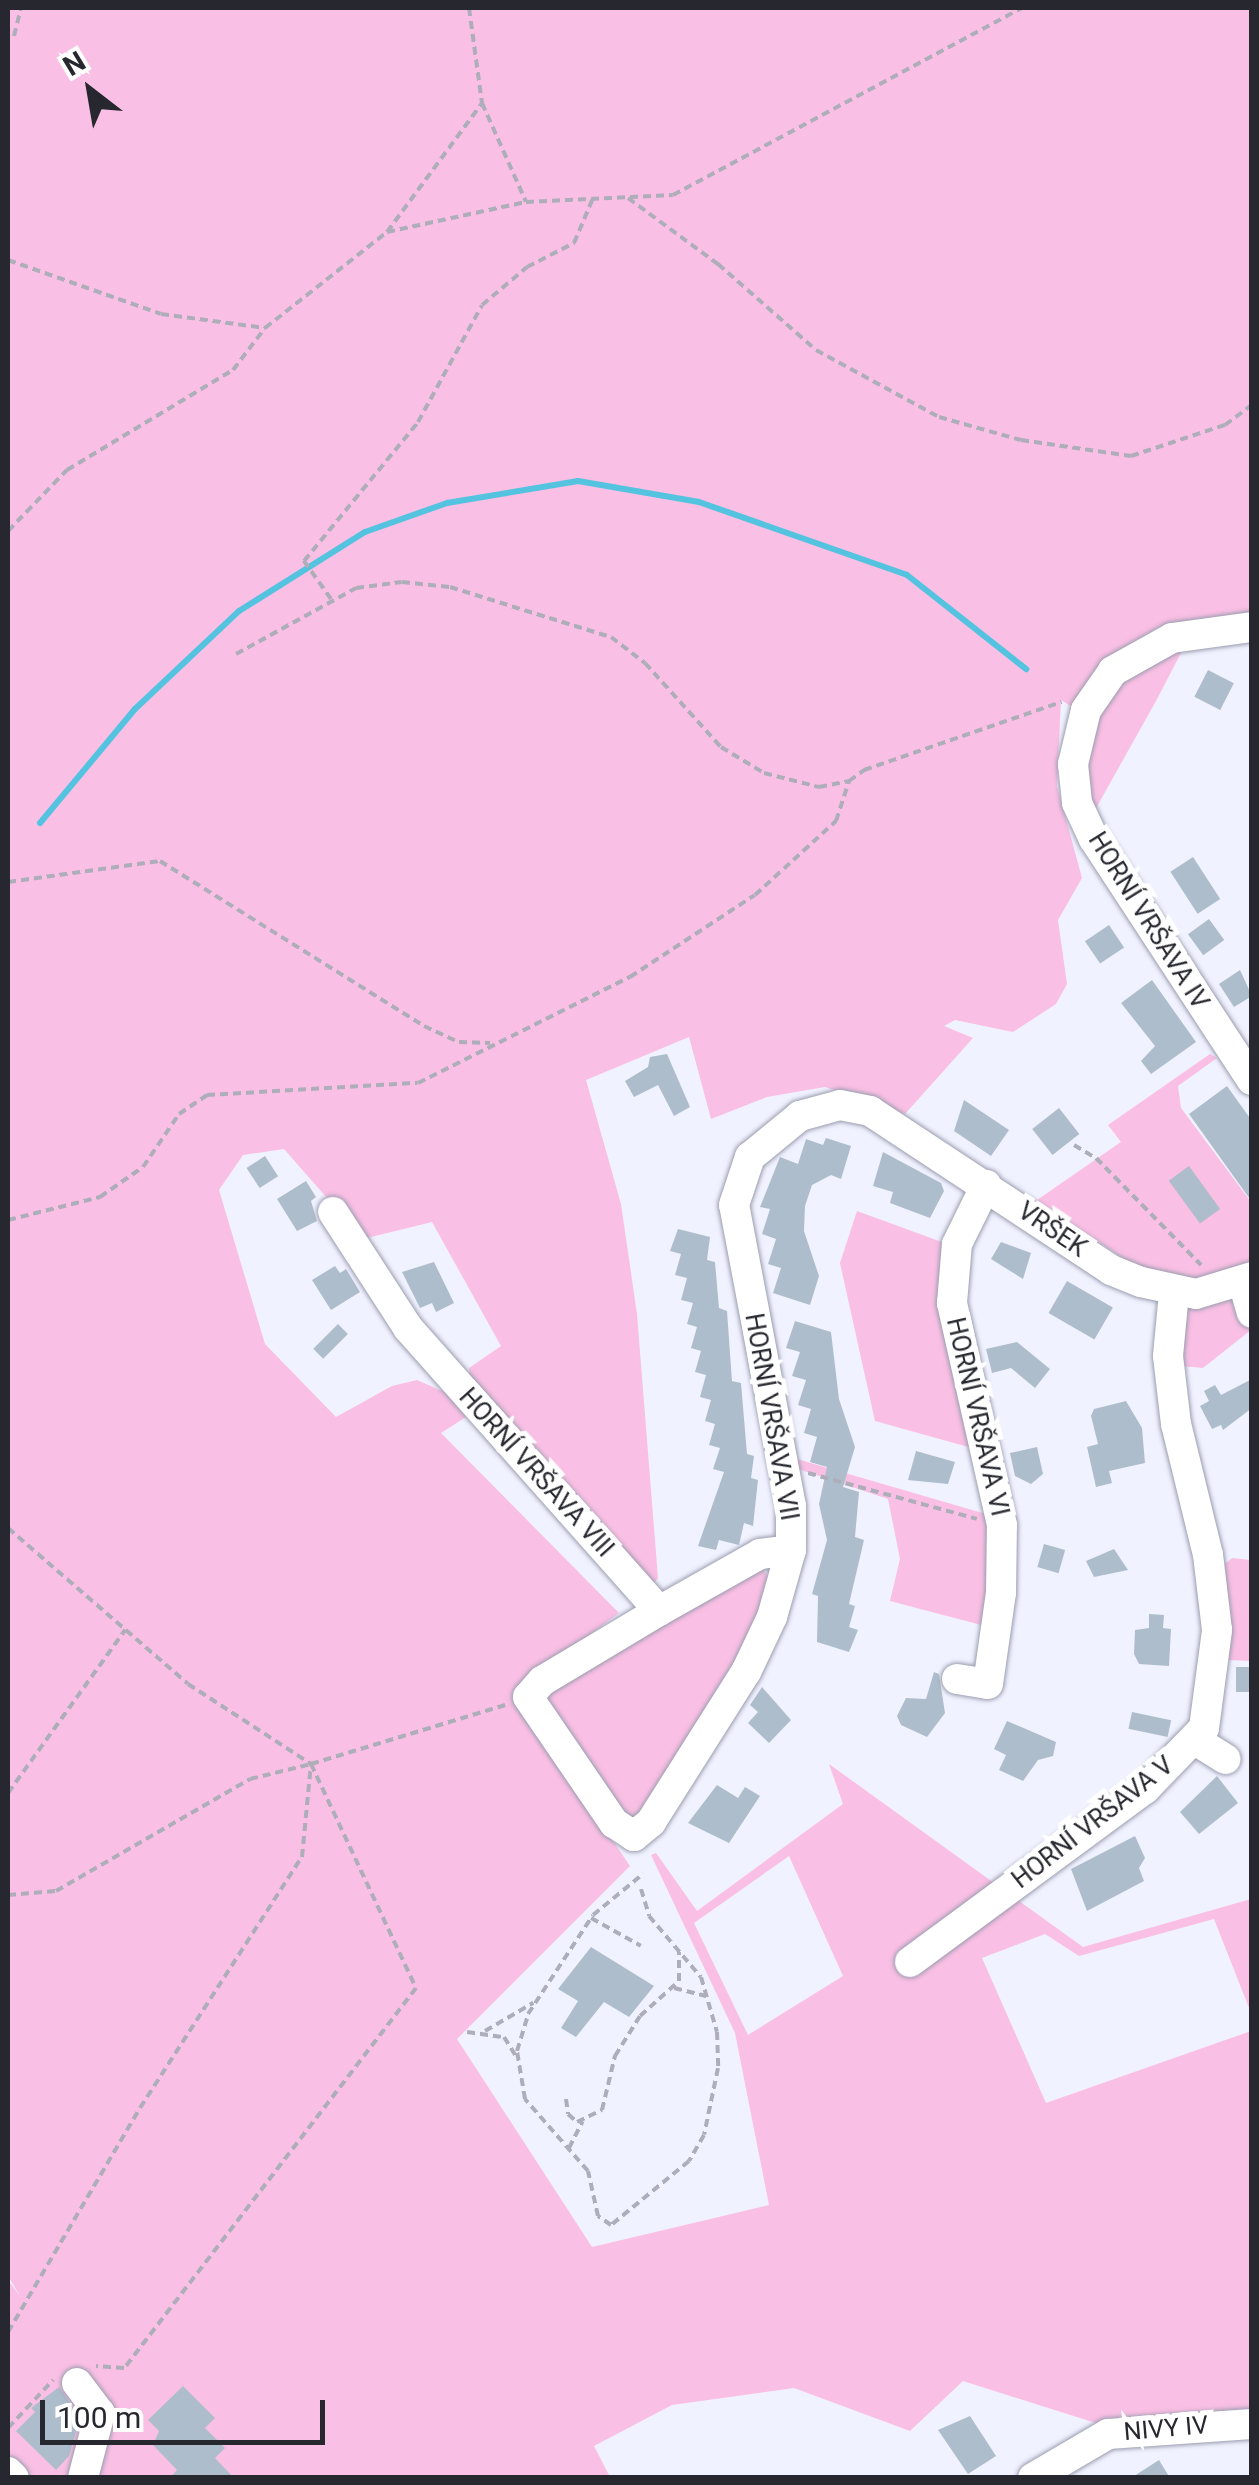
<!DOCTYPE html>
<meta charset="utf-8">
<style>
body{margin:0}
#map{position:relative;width:1259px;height:2485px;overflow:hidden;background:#f1f2ff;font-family:Roboto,sans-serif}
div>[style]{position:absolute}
.green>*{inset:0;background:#fabfe4}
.stream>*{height:6px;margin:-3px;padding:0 3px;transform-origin:3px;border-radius:3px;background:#54c3e0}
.building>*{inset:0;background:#aebdcc;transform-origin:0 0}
.path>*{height:4px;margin-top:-2px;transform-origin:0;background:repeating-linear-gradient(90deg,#adaeb9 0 8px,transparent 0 13px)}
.roads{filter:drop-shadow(0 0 2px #9a9daf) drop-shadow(0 0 2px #9a9daf)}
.minor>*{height:30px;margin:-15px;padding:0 15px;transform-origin:15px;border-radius:15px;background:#fff}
span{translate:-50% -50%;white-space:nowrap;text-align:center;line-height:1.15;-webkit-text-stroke:10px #fff;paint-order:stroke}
.street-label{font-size:25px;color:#27282f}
.frame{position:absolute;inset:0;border:10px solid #27282f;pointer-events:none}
.north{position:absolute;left:40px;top:40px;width:100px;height:100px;-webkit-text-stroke:8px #fff;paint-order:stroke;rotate:329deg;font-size:28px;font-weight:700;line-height:40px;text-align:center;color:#27282f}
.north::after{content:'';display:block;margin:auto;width:35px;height:45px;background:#27282f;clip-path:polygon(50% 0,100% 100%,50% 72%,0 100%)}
.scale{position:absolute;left:40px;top:2400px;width:285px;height:45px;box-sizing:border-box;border:5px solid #27282f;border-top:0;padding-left:12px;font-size:30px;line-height:35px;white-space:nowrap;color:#27282f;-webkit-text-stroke:8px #fff;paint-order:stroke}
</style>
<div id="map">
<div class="green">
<i style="clip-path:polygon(evenodd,8px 8px,1251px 8px,1251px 615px,1157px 628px,1098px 671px,1075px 709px,1061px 700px,1057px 786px,1082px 878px,1058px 920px,1067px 984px,1056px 1004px,1013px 1032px,955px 1020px,944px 1026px,973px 1038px,905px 1114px,825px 1087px,767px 1097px,711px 1119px,689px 1037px,586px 1080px,621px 1204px,637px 1314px,658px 1578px,638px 1603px,473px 1412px,469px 1368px,501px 1346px,432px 1222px,363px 1239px,284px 1149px,243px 1155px,219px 1190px,265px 1344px,336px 1417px,392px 1386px,417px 1380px,449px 1394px,466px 1417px,441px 1433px,619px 1613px,512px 1692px,630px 1866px,457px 2039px,592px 2247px,769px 2205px,735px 2033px,651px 1855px,656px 1853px,697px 1911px,843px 1804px,829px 1764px,1083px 1947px,1251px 1899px,1251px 2013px,1214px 1919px,1079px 1956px,1045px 1934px,982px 1958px,1046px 2103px,1251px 2031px,1251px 2409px,1102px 2425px,963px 2381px,910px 2431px,794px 2388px,672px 2405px,594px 2446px,610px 2477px,27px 2477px,8px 2457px,8px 2280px,20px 2296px,8px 2276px,8px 8px,789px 1856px,843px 1976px,748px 2035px,694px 1923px,789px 1856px)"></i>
<i style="clip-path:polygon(1182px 651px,1156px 701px,1095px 810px,1086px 798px,1092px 722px,1119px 682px,1144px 662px)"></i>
<i style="clip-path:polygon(1210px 1054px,1217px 1058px,1178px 1086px,1181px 1108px,1251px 1202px,1251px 1262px,1193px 1283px,1140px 1270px,1037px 1200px,1121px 1142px,1108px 1125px)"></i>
<i style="clip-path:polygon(857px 1211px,950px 1245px,972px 1448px,875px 1421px,840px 1263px)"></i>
<i style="clip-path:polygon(1251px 1285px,1251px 1330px,1203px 1368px,1181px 1366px,1182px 1313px,1193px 1302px)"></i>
<i style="clip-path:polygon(797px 1459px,986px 1514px,991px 1582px,985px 1626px,890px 1601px,900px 1559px,888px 1499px,795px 1468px)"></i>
<i style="clip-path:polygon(1232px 1558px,1251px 1560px,1251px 1661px,1227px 1660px,1220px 1568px)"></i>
<i style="clip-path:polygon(763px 1569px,770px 1580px,749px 1645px,651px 1806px,629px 1822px,544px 1693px)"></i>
</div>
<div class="stream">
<i style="left:40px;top:823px;width:148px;rotate:-50.2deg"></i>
<i style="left:135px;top:709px;width:143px;rotate:-43.3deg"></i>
<i style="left:239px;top:611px;width:149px;rotate:-32.1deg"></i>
<i style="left:365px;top:532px;width:87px;rotate:-19.5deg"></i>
<i style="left:447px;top:503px;width:133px;rotate:-9.5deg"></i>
<i style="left:578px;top:481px;width:123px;rotate:9.8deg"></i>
<i style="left:699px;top:502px;width:220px;rotate:19.3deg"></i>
<i style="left:907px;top:575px;width:152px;rotate:38.3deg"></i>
</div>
<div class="building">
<i style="left:1208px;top:670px;width:29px;height:30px;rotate:27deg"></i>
<i style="left:1193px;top:857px;width:50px;height:27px;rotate:57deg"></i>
<i style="left:1209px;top:919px;width:26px;height:26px;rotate:54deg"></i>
<i style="left:1109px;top:925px;width:27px;height:29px;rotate:56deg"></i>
<i style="clip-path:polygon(1240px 970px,1252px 996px,1234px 1007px,1219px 984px)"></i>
<i style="clip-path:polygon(1152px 980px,1196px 1042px,1151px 1074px,1141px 1061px,1155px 1046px,1121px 1003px)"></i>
<i style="clip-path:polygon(667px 1054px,690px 1107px,674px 1116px,658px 1085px,634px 1097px,625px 1081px,648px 1067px,650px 1057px)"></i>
<i style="clip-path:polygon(1227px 1086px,1252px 1121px,1252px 1202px,1189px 1114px)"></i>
<i style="clip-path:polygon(964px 1100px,1009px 1130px,991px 1156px,954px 1131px)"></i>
<i style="left:1059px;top:1108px;width:33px;height:34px;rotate:52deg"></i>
<i style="clip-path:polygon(826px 1138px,851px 1146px,841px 1179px,831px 1175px,812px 1185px,805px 1206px,804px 1231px,819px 1276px,810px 1305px,773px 1293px,781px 1268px,768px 1264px,776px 1239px,762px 1234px,770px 1209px,760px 1207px,780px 1157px,798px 1164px,806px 1139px,823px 1145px)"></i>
<i style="clip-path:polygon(883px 1152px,941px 1183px,944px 1191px,930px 1218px,890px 1203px,893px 1192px,873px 1186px)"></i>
<i style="left:265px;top:1156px;width:24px;height:22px;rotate:57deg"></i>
<i style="left:1189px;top:1166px;width:53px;height:25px;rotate:54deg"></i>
<i style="clip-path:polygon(306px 1181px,316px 1197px,311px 1201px,317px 1221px,297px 1231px,277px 1199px)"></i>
<i style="clip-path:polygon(678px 1229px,710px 1237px,707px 1260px,715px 1262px,719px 1308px,727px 1311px,732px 1381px,741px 1383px,747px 1454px,754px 1456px,751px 1478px,758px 1480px,753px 1526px,744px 1523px,739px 1545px,719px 1540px,716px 1550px,698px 1546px,724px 1472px,713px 1469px,720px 1448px,709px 1445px,715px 1424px,705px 1421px,711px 1400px,700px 1397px,706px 1375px,695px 1372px,701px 1351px,691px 1348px,697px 1327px,687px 1324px,693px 1303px,681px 1300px,687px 1278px,675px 1275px,681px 1254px,670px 1251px)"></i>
<i style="clip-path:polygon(1001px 1242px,1031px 1253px,1023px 1279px,991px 1259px)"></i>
<i style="clip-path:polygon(434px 1262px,454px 1303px,436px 1312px,432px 1303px,420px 1308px,402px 1272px)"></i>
<i style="clip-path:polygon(335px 1266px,340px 1273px,346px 1269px,360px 1292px,331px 1310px,312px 1280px)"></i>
<i style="left:1067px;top:1281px;width:53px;height:37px;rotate:30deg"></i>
<i style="clip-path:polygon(795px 1321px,831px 1332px,839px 1399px,855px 1447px,843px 1487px,859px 1492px,855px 1537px,864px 1540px,849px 1604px,855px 1606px,849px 1627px,858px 1630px,849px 1652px,817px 1642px,818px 1596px,812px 1594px,827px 1540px,819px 1504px,827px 1467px,810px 1462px,817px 1437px,804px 1433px,811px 1409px,798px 1405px,806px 1380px,792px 1376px,800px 1352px,786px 1348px)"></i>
<i style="left:338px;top:1324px;width:14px;height:35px;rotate:45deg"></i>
<i style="clip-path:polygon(1017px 1342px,1050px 1369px,1035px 1388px,1011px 1368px,992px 1373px,986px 1349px)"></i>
<i style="clip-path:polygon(1252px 1379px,1252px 1408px,1223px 1430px,1221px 1425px,1212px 1429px,1200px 1406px,1209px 1401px,1204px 1391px,1215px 1385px,1221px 1395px)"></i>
<i style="clip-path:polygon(1126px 1401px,1142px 1428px,1145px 1463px,1109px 1471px,1112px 1483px,1096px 1487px,1087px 1447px,1098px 1444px,1091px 1416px,1094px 1409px)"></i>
<i style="clip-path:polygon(1037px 1447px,1043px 1474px,1031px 1484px,1015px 1476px,1010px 1453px)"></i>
<i style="clip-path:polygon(916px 1451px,955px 1462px,948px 1484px,908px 1480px)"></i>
<i style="left:1044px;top:1544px;width:22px;height:24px;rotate:16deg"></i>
<i style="clip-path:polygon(1114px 1549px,1128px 1570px,1094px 1577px,1086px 1561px)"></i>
<i style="clip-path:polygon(1149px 1614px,1164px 1615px,1163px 1628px,1171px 1629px,1169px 1666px,1139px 1664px,1134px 1654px,1135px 1630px,1149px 1628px)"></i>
<i style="left:1252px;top:1667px;width:25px;height:16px;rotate:90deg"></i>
<i style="clip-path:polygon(934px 1672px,939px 1674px,945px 1713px,927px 1737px,901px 1725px,897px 1716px,906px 1698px,926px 1699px)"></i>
<i style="clip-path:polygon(762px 1687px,791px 1720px,769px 1743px,748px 1723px,758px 1712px,750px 1705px)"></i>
<i style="left:1132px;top:1712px;width:40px;height:17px;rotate:12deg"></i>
<i style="clip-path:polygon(1007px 1721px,1056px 1742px,1053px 1756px,1038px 1760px,1023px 1781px,999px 1770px,1006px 1755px,994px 1749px)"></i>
<i style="clip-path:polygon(1217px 1776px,1238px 1803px,1199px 1834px,1180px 1812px)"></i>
<i style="clip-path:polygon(717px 1785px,738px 1798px,745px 1787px,760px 1796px,729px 1843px,688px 1823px)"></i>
<i style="clip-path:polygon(1135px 1836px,1145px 1858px,1139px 1868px,1144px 1881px,1087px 1911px,1071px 1869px)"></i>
<i style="clip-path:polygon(591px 1947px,654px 1986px,629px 2017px,604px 2002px,576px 2037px,561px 2028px,578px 2001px,558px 1989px)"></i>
<i style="clip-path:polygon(183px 2386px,215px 2418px,205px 2428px,225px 2448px,215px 2458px,234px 2478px,170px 2478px,177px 2470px,153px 2445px,159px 2431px,148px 2420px)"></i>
<i style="clip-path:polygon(59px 2387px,80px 2417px,69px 2456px,56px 2470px,16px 2431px,35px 2412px,31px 2408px)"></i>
<i style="clip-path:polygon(970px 2416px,996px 2456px,968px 2474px,938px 2430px)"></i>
<i style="clip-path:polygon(1159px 2460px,1170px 2478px,1131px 2478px)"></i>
</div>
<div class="path">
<i style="left:469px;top:8px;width:96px;rotate:82.2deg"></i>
<i style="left:482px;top:103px;width:108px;rotate:66deg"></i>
<i style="left:14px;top:36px;width:29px;rotate:-76deg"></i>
<i style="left:628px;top:198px;width:112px;rotate:36.3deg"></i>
<i style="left:718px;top:264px;width:130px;rotate:41.3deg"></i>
<i style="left:816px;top:350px;width:140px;rotate:28.6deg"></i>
<i style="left:939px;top:417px;width:85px;rotate:15.7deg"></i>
<i style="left:1021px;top:440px;width:111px;rotate:8.3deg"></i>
<i style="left:1131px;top:456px;width:99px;rotate:-18.3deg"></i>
<i style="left:1225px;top:425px;width:34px;rotate:-37deg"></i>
<i style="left:387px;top:232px;width:160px;rotate:-53.6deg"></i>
<i style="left:8px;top:260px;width:162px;rotate:19.4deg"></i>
<i style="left:161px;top:314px;width:105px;rotate:7.7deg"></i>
<i style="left:8px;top:531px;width:85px;rotate:-46deg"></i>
<i style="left:67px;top:470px;width:194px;rotate:-31.1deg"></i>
<i style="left:233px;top:370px;width:53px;rotate:-52.7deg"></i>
<i style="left:265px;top:328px;width:155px;rotate:-38.2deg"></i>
<i style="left:387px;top:232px;width:142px;rotate:-12.2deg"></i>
<i style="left:526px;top:202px;width:147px;rotate:-2.7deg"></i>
<i style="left:673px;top:195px;width:396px;rotate:-28.2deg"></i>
<i style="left:331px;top:599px;width:47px;rotate:-125.4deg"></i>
<i style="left:304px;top:561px;width:180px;rotate:-50.6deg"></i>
<i style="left:418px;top:422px;width:133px;rotate:-61.3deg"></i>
<i style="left:482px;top:305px;width:59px;rotate:-40.2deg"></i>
<i style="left:527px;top:267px;width:53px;rotate:-27.1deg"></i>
<i style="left:574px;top:243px;width:49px;rotate:-67.1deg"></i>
<i style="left:236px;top:654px;width:137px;rotate:-28.8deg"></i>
<i style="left:356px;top:588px;width:46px;rotate:-7.4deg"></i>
<i style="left:402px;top:582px;width:48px;rotate:5.9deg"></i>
<i style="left:450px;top:587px;width:169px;rotate:17.3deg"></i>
<i style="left:611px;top:637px;width:43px;rotate:37.4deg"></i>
<i style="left:645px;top:663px;width:113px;rotate:47.9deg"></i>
<i style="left:721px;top:747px;width:50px;rotate:31.2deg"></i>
<i style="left:764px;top:773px;width:57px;rotate:14.3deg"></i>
<i style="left:819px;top:787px;width:31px;rotate:-11deg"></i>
<i style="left:8px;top:882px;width:153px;rotate:-7.9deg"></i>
<i style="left:160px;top:861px;width:311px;rotate:32deg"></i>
<i style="left:424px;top:1026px;width:38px;rotate:25deg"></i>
<i style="left:459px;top:1042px;width:31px;rotate:2deg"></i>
<i style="left:1074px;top:1145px;width:26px;rotate:31deg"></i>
<i style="left:1096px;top:1158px;width:150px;rotate:45.5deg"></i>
<i style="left:8px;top:1220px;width:95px;rotate:-14deg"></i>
<i style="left:100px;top:1197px;width:52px;rotate:-34.9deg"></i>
<i style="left:143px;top:1167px;width:64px;rotate:-55.8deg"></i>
<i style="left:179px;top:1114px;width:34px;rotate:-34deg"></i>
<i style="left:207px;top:1095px;width:211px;rotate:-3.3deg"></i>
<i style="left:418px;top:1083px;width:237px;rotate:-26.6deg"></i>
<i style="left:630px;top:977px;width:149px;rotate:-33.3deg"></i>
<i style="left:755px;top:895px;width:110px;rotate:-42.4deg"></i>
<i style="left:836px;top:821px;width:42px;rotate:-72deg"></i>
<i style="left:849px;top:781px;width:19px;rotate:-36deg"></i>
<i style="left:864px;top:770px;width:209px;rotate:-19deg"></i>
<i style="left:808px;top:1473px;width:175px;rotate:15.2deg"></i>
<i style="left:8px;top:1528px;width:238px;rotate:40.9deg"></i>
<i style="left:188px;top:1684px;width:147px;rotate:33deg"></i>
<i style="left:311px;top:1764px;width:247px;rotate:64.9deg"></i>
<i style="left:416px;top:1988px;width:479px;rotate:127.5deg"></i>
<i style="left:124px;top:2368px;width:28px;rotate:-176deg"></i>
<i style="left:8px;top:1793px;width:201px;rotate:-54.3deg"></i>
<i style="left:641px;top:1889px;width:28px;rotate:73deg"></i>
<i style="left:649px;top:1916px;width:80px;rotate:49.6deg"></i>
<i style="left:701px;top:1977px;width:57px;rotate:73.8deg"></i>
<i style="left:717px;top:2032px;width:36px;rotate:88deg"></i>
<i style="left:718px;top:2068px;width:68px;rotate:101.8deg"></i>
<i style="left:704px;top:2135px;width:30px;rotate:120deg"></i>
<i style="left:689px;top:2161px;width:101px;rotate:140.6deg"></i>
<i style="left:611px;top:2225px;width:16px;rotate:-145deg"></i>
<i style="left:598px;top:2216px;width:46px;rotate:-102.5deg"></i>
<i style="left:588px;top:2171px;width:96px;rotate:-131.2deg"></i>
<i style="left:525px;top:2099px;width:49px;rotate:-99.5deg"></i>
<i style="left:517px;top:2051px;width:39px;rotate:-73deg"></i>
<i style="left:528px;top:2014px;width:118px;rotate:-56.7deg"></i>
<i style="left:593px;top:1915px;width:65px;rotate:-39.4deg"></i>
<i style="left:8px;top:1895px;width:48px;rotate:-4.8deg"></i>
<i style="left:56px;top:1891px;width:224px;rotate:-30deg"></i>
<i style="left:250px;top:1779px;width:63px;rotate:-13.8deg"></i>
<i style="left:591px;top:1918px;width:57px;rotate:29.2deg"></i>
<i style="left:674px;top:1988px;width:33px;rotate:14deg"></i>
<i style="left:485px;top:2031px;width:56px;rotate:-30.3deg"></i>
<i style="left:467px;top:2032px;width:37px;rotate:8deg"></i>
<i style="left:504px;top:2037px;width:22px;rotate:58deg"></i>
<i style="left:566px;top:2099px;width:15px;rotate:82deg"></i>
<i style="left:568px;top:2114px;width:12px;rotate:42deg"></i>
<i style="left:577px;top:2122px;width:28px;rotate:-26deg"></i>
<i style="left:602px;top:2110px;width:56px;rotate:-76.5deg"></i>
<i style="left:615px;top:2056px;width:47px;rotate:-58deg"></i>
<i style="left:640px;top:2016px;width:52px;rotate:-41.9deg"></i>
<i style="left:679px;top:1981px;width:29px;rotate:-90deg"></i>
<i style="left:569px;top:2148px;width:30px;rotate:-63deg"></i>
<i style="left:8px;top:2332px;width:260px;rotate:-59.5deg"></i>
<i style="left:140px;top:2108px;width:299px;rotate:-57.2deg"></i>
<i style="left:302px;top:1857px;width:93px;rotate:-84.5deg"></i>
<i style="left:311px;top:1764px;width:203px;rotate:-16.9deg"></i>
<i style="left:8px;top:2428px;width:66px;rotate:-46.8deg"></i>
</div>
<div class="roads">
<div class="minor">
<i style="left:1252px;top:627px;width:81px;rotate:172.2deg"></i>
<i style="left:1172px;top:638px;width:68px;rotate:150.8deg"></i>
<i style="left:1113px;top:671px;width:47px;rotate:124.7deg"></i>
<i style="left:1086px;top:710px;width:56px;rotate:103.5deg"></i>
<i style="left:1073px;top:764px;width:39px;rotate:84deg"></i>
<i style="left:1077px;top:803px;width:40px;rotate:65deg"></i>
<i style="left:1094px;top:839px;width:288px;rotate:56.8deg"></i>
<i style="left:333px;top:1212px;width:138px;rotate:57.1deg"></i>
<i style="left:408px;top:1328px;width:378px;rotate:48.4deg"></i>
<i style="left:659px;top:1611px;width:116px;rotate:-29.4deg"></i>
<i style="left:760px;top:1554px;width:31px;rotate:-7deg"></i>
<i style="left:1243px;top:1282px;width:32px;rotate:74deg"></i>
<i style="left:659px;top:1611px;width:136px;rotate:149.1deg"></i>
<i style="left:542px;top:1681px;width:21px;rotate:131deg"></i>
<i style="left:528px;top:1697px;width:153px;rotate:55.7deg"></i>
<i style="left:614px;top:1823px;width:24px;rotate:33deg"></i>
<i style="left:634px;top:1836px;width:22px;rotate:-39deg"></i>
<i style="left:651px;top:1822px;width:178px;rotate:-57.7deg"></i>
<i style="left:746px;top:1672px;width:61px;rotate:-64.7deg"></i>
<i style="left:772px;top:1617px;width:70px;rotate:-74.2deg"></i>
<i style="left:791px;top:1550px;width:44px;rotate:-90deg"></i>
<i style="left:791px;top:1506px;width:306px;rotate:-100.7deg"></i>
<i style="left:734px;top:1205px;width:51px;rotate:-71.6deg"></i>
<i style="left:750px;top:1157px;width:65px;rotate:-39.4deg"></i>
<i style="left:800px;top:1116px;width:41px;rotate:-15.4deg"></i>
<i style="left:840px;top:1105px;width:31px;rotate:11deg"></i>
<i style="left:870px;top:1111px;width:289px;rotate:33.4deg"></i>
<i style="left:1111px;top:1270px;width:32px;rotate:22deg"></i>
<i style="left:1141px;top:1282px;width:56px;rotate:12.3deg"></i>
<i style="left:1196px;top:1294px;width:59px;rotate:-16.9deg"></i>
<i style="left:957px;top:1679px;width:31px;rotate:9deg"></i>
<i style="left:988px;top:1684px;width:92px;rotate:-81.9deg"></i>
<i style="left:1001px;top:1593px;width:68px;rotate:-89.2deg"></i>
<i style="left:1002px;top:1525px;width:228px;rotate:-102.7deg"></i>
<i style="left:952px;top:1303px;width:59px;rotate:-85.2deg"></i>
<i style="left:957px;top:1244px;width:66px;rotate:-63.8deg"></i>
<i style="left:1195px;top:1740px;width:36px;rotate:32deg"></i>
<i style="left:910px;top:1962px;width:292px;rotate:-36.4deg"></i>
<i style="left:1145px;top:1789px;width:85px;rotate:-46deg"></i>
<i style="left:1204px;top:1728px;width:99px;rotate:-82.4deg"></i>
<i style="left:1217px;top:1630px;width:76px;rotate:-96.8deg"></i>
<i style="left:1208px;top:1555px;width:135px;rotate:-103.7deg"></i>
<i style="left:1176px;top:1424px;width:68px;rotate:-96.7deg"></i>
<i style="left:1168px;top:1356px;width:64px;rotate:-84.6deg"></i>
<i style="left:77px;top:2383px;width:38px;rotate:53deg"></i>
<i style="left:100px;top:2413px;width:67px;rotate:104.7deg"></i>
<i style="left:8px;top:2472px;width:8px;rotate:45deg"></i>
<i style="left:1033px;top:2478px;width:87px;rotate:-30.4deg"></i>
<i style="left:1108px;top:2434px;width:144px;rotate:-4deg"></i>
</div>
</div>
<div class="street-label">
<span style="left:1148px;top:921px;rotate:58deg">HORNÍ VRŠAVA IV</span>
<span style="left:1052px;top:1230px;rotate:34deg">VRŠEK</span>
<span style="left:771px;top:1417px;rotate:80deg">HORNÍ VRŠAVA VII</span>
<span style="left:977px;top:1417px;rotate:77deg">HORNÍ VRŠAVA VI</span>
<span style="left:536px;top:1473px;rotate:48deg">HORNÍ VRŠAVA VIII</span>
<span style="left:1093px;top:1823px;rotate:-38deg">HORNÍ VRŠAVA V</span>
<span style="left:1166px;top:2429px;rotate:-5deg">NIVY IV</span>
</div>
<div class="frame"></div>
<div class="north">N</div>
<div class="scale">100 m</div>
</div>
